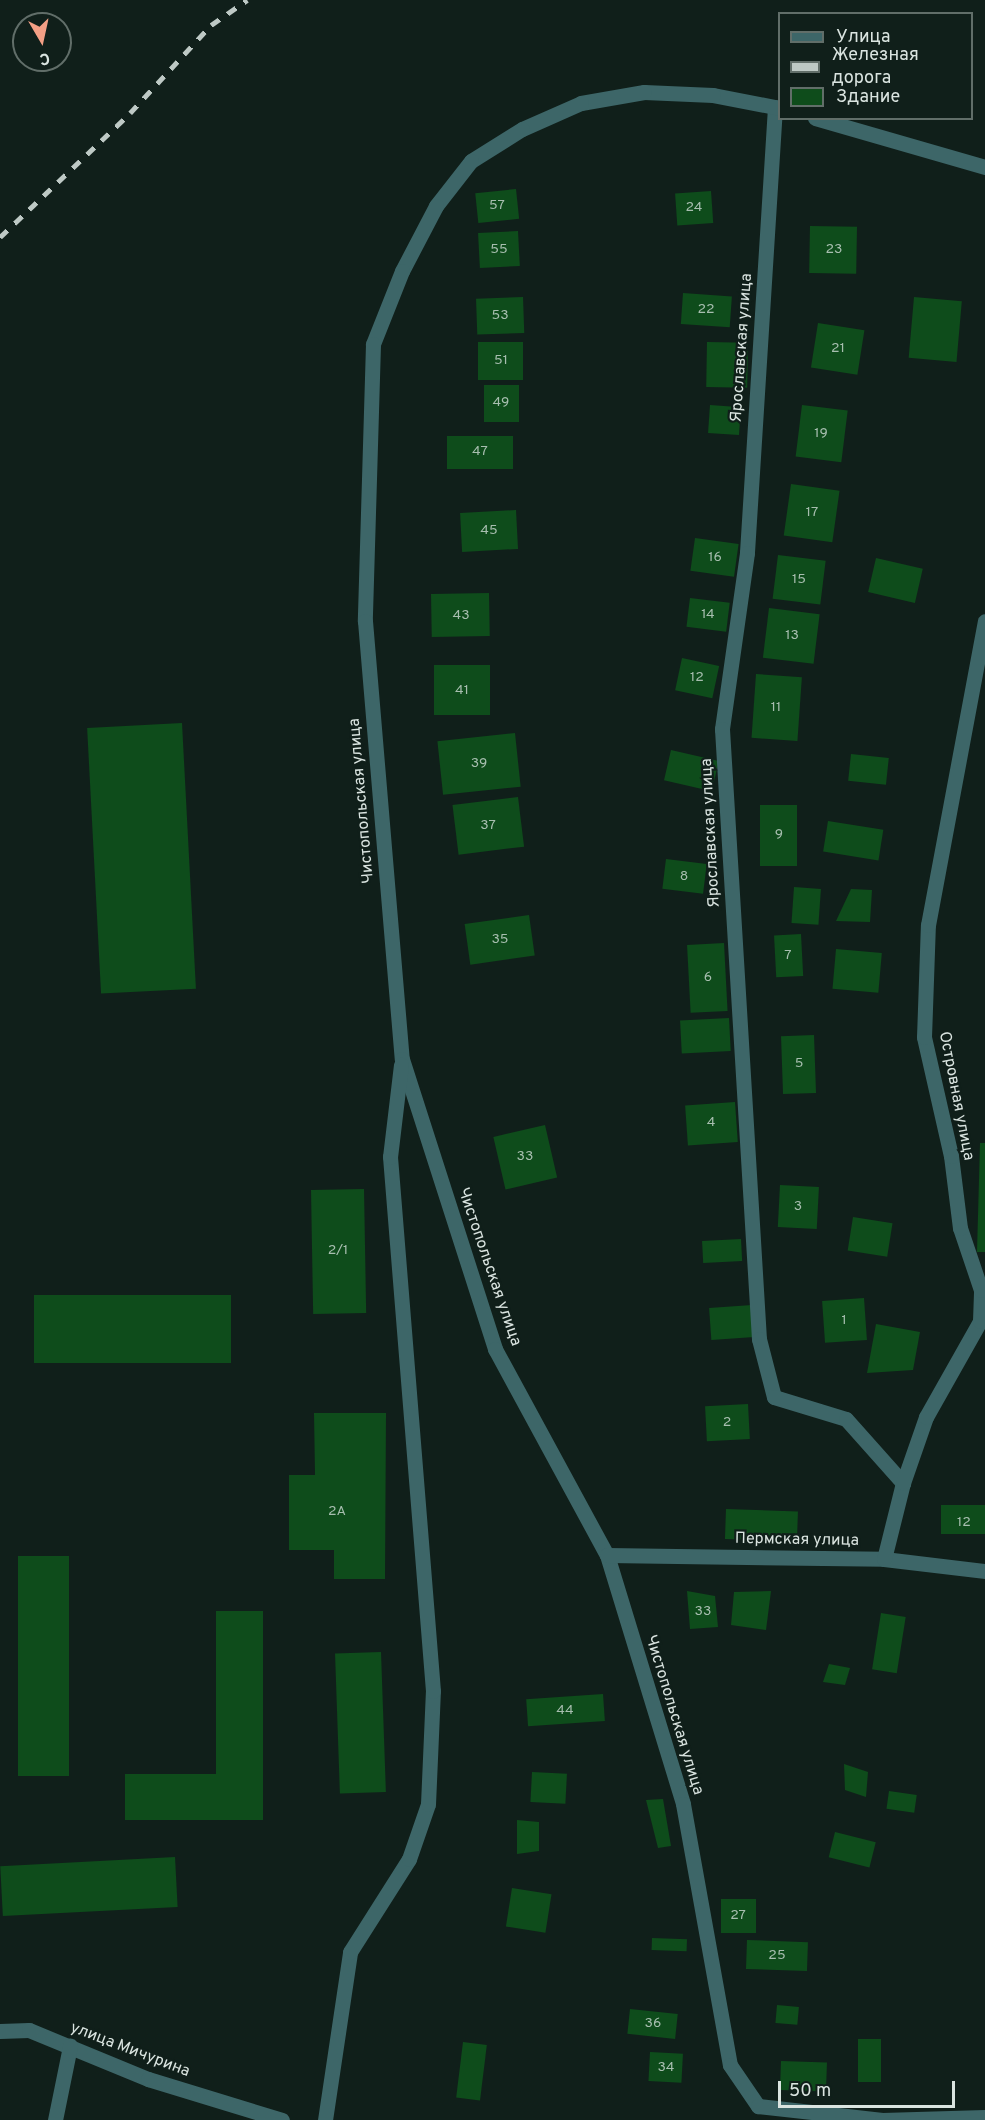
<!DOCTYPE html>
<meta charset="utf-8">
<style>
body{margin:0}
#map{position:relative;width:985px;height:2120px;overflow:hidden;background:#101f1a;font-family:Overpass,sans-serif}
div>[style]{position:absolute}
.building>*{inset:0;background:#0e4c1b;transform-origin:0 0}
.minor>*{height:15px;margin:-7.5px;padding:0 7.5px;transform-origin:7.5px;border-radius:7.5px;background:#3d6668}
.rail>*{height:4.5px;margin-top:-2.25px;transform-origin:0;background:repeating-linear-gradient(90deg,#bec9c5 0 10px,transparent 0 20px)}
span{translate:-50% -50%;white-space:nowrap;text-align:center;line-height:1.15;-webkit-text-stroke:4.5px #101f1a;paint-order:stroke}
.number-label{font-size:14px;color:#a7beaf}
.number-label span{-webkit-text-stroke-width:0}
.street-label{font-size:16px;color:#dae4e0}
.legend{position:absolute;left:778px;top:12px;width:195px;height:108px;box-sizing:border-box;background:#101f1a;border:2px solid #616e69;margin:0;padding:8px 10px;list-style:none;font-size:18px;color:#dae4e0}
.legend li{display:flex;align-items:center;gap:12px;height:30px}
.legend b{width:30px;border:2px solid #616e69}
.north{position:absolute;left:12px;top:12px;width:60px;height:60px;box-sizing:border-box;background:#101f1a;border:2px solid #616e69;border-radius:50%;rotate:171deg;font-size:16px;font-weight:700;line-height:24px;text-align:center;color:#dae4e0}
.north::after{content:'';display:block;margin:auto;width:21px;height:27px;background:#f39f85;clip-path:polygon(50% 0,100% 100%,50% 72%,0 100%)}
.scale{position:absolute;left:778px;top:2081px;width:177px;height:27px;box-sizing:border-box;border:3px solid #dae4e0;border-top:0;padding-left:8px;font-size:18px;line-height:21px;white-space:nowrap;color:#dae4e0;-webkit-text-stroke:4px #101f1a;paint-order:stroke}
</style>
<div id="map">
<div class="building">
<i style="left:516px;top:189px;width:30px;height:41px;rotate:84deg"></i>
<i style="left:711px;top:191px;width:32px;height:36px;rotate:86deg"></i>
<i style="left:810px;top:226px;width:47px;height:47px;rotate:1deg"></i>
<i style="left:518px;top:231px;width:35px;height:40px;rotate:87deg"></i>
<i style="left:683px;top:293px;width:49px;height:31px;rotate:4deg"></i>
<i style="left:523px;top:297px;width:36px;height:47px;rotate:88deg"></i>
<i style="left:914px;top:297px;width:48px;height:61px;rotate:5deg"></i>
<i style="left:818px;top:323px;width:47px;height:45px;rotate:9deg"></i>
<i style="left:523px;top:342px;width:38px;height:45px;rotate:90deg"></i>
<i style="left:707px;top:342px;width:41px;height:45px;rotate:1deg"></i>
<i style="left:484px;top:385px;width:35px;height:37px"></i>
<i style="left:710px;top:405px;width:31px;height:28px;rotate:4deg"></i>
<i style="left:802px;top:405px;width:46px;height:52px;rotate:7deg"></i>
<i style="left:447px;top:436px;width:66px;height:33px"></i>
<i style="left:791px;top:484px;width:49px;height:52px;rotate:8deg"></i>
<i style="left:516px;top:510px;width:39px;height:56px;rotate:87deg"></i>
<i style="left:695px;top:538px;width:44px;height:33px;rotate:8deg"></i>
<i style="left:778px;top:555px;width:48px;height:44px;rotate:7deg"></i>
<i style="left:876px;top:558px;width:48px;height:35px;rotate:13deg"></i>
<i style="left:489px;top:593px;width:43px;height:58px;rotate:89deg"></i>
<i style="left:690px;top:598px;width:40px;height:29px;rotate:7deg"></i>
<i style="left:769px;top:608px;width:51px;height:50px;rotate:7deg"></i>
<i style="left:682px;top:658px;width:38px;height:33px;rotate:12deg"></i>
<i style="left:490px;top:665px;width:50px;height:56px;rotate:90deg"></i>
<i style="left:756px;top:674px;width:46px;height:64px;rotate:4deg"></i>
<i style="left:182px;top:723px;width:266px;height:95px;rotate:87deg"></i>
<i style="left:515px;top:733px;width:54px;height:78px;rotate:84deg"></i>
<i style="left:671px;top:750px;width:49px;height:31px;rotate:13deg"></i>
<i style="left:851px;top:754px;width:38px;height:27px;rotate:6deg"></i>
<i style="left:518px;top:797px;width:50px;height:66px;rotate:83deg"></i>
<i style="left:760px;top:805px;width:37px;height:61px"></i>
<i style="left:828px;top:821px;width:56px;height:31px;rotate:9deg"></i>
<i style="left:666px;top:859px;width:41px;height:30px;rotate:7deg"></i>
<i style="left:794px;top:887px;width:27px;height:36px;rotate:4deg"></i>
<i style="clip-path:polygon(851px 889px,872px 890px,870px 922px,836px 921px)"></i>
<i style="left:529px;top:915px;width:41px;height:65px;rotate:82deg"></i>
<i style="left:801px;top:934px;width:42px;height:27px;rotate:87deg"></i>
<i style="left:724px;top:943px;width:68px;height:37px;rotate:87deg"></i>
<i style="left:836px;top:949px;width:46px;height:40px;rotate:5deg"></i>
<i style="left:729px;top:1018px;width:33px;height:49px;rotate:87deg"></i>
<i style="left:814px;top:1035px;width:58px;height:33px;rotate:88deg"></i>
<i style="left:735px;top:1102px;width:40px;height:50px;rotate:86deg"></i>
<i style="left:545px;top:1125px;width:54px;height:53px;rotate:77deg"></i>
<i style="clip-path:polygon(980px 1143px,985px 1143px,985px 1252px,977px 1252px)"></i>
<i style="left:780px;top:1185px;width:39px;height:42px;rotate:3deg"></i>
<i style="left:364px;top:1189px;width:124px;height:53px;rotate:89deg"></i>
<i style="left:853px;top:1217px;width:40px;height:34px;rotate:9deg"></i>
<i style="left:741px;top:1239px;width:22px;height:39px;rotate:87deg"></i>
<i style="left:231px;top:1295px;width:68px;height:197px;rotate:90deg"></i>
<i style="left:864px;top:1298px;width:42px;height:42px;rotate:86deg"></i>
<i style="left:752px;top:1305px;width:32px;height:43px;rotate:86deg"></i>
<i style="clip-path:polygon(876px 1324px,920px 1332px,913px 1370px,867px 1373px)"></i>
<i style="left:748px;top:1404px;width:35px;height:43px;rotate:87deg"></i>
<i style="clip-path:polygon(314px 1413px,386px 1413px,385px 1579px,334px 1579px,334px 1550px,289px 1550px,289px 1475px,315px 1475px)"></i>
<i style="left:985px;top:1505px;width:29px;height:44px;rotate:90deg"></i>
<i style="left:726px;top:1509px;width:72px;height:30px;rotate:2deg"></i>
<i style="left:18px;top:1556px;width:51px;height:220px"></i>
<i style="clip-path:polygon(687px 1591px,715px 1596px,718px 1627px,690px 1629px)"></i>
<i style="clip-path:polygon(771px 1591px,766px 1630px,731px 1625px,734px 1592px)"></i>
<i style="clip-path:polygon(216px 1611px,263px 1611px,263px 1820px,125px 1820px,125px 1774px,216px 1774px)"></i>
<i style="left:881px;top:1613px;width:25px;height:57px;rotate:9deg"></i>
<i style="left:381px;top:1652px;width:140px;height:46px;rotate:88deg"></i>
<i style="clip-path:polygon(829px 1664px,850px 1668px,845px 1685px,823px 1682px)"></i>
<i style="left:603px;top:1694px;width:27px;height:77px;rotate:86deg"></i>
<i style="clip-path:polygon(844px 1764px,868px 1772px,866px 1797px,845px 1790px)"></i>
<i style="left:532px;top:1772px;width:35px;height:30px;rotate:3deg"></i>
<i style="left:889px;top:1791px;width:28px;height:18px;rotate:8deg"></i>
<i style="clip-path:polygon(663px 1799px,671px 1846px,658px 1848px,646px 1800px)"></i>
<i style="clip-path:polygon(517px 1820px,539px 1822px,539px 1851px,517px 1854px)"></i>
<i style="left:835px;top:1832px;width:42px;height:26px;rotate:14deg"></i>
<i style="left:175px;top:1857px;width:50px;height:175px;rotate:87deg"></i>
<i style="left:512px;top:1888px;width:40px;height:39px;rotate:9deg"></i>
<i style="left:756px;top:1899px;width:34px;height:35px;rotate:90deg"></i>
<i style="left:652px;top:1938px;width:35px;height:12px;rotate:2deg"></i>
<i style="left:747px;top:1940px;width:61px;height:29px;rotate:2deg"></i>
<i style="left:777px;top:2005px;width:22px;height:18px;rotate:5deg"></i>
<i style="left:630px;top:2009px;width:48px;height:25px;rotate:6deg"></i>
<i style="left:858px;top:2039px;width:23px;height:43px"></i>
<i style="left:463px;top:2042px;width:24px;height:56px;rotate:7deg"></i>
<i style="left:650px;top:2052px;width:33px;height:29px;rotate:3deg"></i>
<i style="left:781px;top:2061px;width:46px;height:29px;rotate:2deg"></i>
</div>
<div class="minor">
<i style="left:775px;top:107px;width:447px;rotate:93.6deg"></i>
<i style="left:747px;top:553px;width:178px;rotate:98.1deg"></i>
<i style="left:722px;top:729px;width:611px;rotate:86.53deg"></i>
<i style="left:759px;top:1339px;width:60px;rotate:75.5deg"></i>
<i style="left:774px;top:1397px;width:75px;rotate:17deg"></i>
<i style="left:846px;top:1419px;width:86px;rotate:48.3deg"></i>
<i style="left:780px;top:108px;width:68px;rotate:-169deg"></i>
<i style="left:713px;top:95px;width:69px;rotate:-177.5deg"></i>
<i style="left:644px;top:92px;width:64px;rotate:170.1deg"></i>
<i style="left:581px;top:103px;width:64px;rotate:156.2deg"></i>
<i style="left:522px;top:129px;width:60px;rotate:147.9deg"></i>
<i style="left:471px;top:161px;width:57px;rotate:127.9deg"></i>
<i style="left:436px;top:206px;width:73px;rotate:117.6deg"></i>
<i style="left:402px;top:271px;width:79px;rotate:111.7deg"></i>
<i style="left:373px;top:344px;width:277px;rotate:91.7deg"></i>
<i style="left:365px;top:621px;width:440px;rotate:85.2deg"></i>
<i style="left:402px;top:1059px;width:305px;rotate:72.2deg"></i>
<i style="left:495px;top:1349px;width:234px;rotate:61.5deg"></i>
<i style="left:607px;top:1555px;width:260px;rotate:73deg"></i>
<i style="left:683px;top:1804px;width:265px;rotate:79.8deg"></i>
<i style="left:730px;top:2065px;width:50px;rotate:55.7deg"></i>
<i style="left:758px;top:2106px;width:125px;rotate:6.4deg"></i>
<i style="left:882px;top:2120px;width:103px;rotate:-1.7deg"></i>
<i style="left:815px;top:118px;width:177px;rotate:16.1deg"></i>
<i style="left:607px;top:1555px;width:277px;rotate:0.8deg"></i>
<i style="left:884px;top:1559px;width:102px;rotate:6.8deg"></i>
<i style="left:884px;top:1559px;width:78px;rotate:-76deg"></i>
<i style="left:903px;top:1483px;width:70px;rotate:-70.8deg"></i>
<i style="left:926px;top:1417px;width:110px;rotate:-60.6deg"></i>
<i style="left:980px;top:1321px;width:31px;rotate:-88deg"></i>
<i style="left:981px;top:1290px;width:65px;rotate:-108.7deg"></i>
<i style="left:960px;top:1228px;width:73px;rotate:-97.1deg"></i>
<i style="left:951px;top:1156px;width:122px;rotate:-102.8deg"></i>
<i style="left:924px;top:1037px;width:112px;rotate:-88deg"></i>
<i style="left:928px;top:925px;width:309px;rotate:-79.4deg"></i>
<i style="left:0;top:2031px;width:29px;rotate:-2deg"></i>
<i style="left:29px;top:2030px;width:129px;rotate:22.4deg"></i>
<i style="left:148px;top:2079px;width:140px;rotate:17deg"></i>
<i style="left:55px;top:2120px;width:76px;rotate:-78.5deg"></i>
<i style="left:325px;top:2120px;width:170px;rotate:-81.5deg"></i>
<i style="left:350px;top:1952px;width:110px;rotate:-57.6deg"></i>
<i style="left:409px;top:1859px;width:58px;rotate:-70.9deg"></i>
<i style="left:428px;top:1804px;width:113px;rotate:-87.5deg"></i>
<i style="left:433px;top:1691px;width:536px;rotate:-94.6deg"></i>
<i style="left:390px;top:1157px;width:93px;rotate:-83.2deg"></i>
</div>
<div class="rail">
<i style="left:0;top:237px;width:180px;rotate:-43.6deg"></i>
<i style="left:130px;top:113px;width:120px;rotate:-47.4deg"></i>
<i style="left:211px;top:25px;width:44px;rotate:-34.8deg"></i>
</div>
<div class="number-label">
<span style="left:497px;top:206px">57</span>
<span style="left:694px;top:208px">24</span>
<span style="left:499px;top:250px">55</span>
<span style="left:834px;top:250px">23</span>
<span style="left:706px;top:310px">22</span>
<span style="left:500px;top:316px">53</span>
<span style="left:838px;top:349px">21</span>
<span style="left:501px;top:361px">51</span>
<span style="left:501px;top:403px">49</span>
<span style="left:821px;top:434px">19</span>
<span style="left:480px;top:452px">47</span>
<span style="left:812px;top:513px">17</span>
<span style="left:489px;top:531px">45</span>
<span style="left:715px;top:558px">16</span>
<span style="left:799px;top:580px">15</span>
<span style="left:708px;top:615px">14</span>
<span style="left:461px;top:616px">43</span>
<span style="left:792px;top:636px">13</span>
<span style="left:697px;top:678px">12</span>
<span style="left:462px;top:691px">41</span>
<span style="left:776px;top:708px">11</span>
<span style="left:479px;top:764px">39</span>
<span style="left:488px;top:826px">37</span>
<span style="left:779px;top:835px">9</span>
<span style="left:684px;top:877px">8</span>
<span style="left:500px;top:940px">35</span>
<span style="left:788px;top:956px">7</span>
<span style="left:708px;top:978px">6</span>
<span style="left:799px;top:1064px">5</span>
<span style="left:711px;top:1123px">4</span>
<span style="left:525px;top:1157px">33</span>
<span style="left:798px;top:1207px">3</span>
<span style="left:338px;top:1251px">2/1</span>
<span style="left:844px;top:1321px">1</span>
<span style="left:727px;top:1423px">2</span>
<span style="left:337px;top:1512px">2А</span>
<span style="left:964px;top:1523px">12</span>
<span style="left:703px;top:1612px">33</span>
<span style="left:565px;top:1711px">44</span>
<span style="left:738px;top:1916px">27</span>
<span style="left:777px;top:1956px">25</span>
<span style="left:653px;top:2024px">36</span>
<span style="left:666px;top:2068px">34</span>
</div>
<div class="street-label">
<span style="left:742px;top:348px;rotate:-86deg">Ярославская улица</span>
<span style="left:362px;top:801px;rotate:-95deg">Чистопольская улица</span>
<span style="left:711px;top:833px;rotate:-93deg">Ярославская улица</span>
<span style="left:956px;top:1096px;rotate:79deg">Островная улица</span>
<span style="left:489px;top:1267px;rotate:71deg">Чистопольская улица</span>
<span style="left:797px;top:1540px;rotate:1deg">Пермская улица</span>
<span style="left:674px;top:1715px;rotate:73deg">Чистопольская улица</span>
<span style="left:130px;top:2050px;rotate:21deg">улица Мичурина</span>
</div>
<ul class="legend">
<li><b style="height:8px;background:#3d6668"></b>Улица</li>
<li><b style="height:8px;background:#bec9c5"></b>Железная дорога</li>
<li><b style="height:16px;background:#0e4c1b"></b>Здание</li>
</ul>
<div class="north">С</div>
<div class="scale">50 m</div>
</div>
